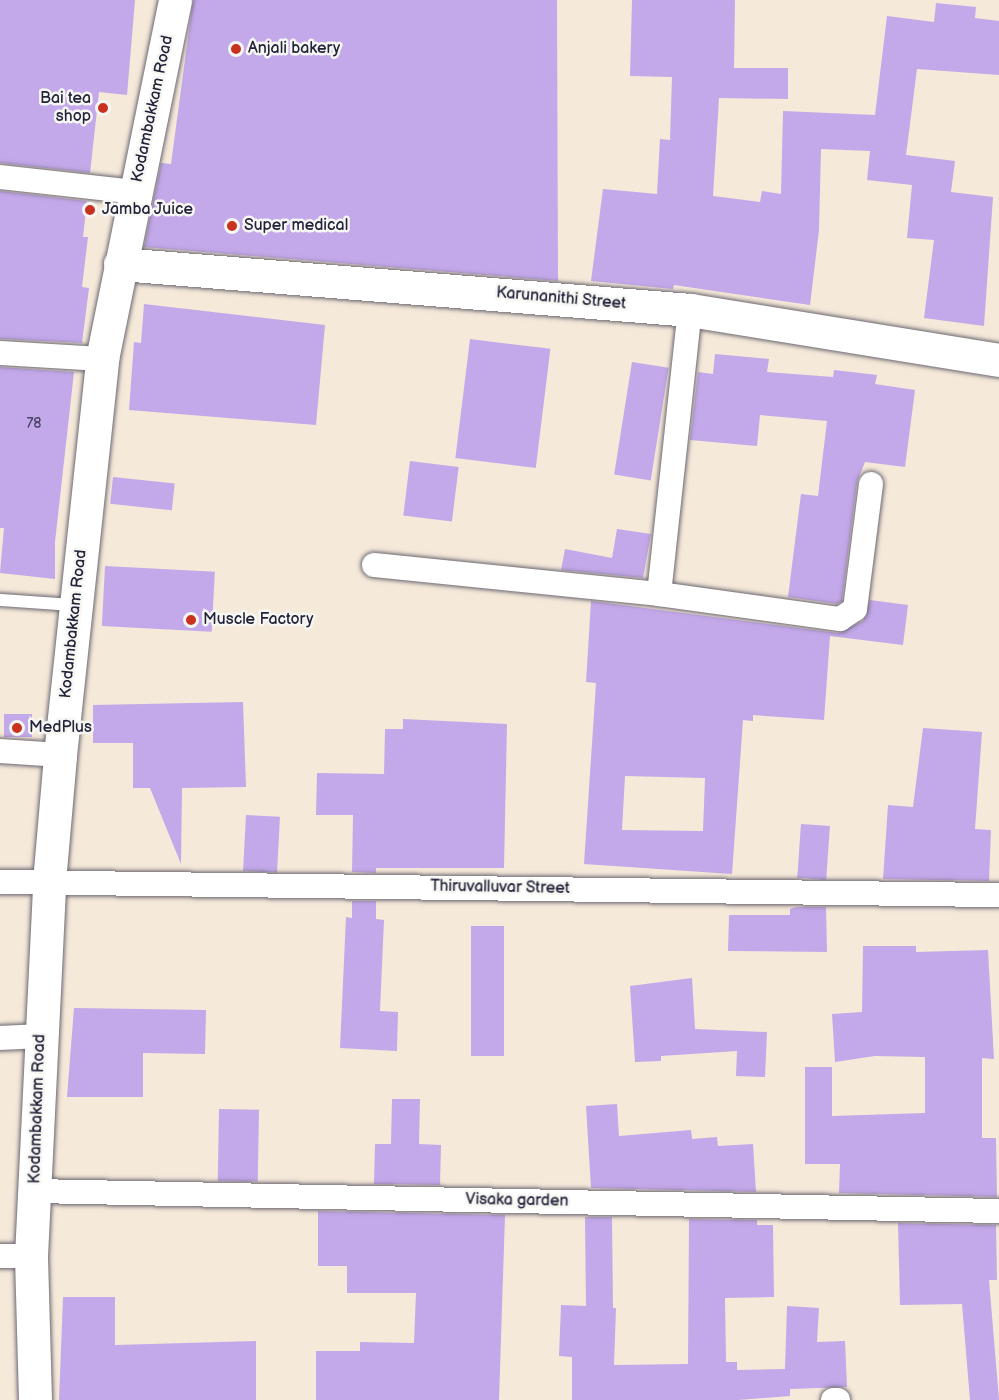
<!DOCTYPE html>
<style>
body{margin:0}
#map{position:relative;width:999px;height:1400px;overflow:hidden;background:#f5e9d9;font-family:"Balsamiq Sans",sans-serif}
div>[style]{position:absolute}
.building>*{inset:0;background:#c3a8ea;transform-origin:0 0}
.roads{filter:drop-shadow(0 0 2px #6c6872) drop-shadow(0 0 2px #6c6872)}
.lane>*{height:12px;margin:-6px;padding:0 6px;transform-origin:6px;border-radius:6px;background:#fff}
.street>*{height:24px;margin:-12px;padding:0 12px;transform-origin:12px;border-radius:12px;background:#fff}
.secondary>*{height:33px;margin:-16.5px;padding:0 16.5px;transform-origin:16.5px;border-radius:16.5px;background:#fff}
.dots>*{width:16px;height:16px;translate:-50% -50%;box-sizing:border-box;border:3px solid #f6f6f2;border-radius:50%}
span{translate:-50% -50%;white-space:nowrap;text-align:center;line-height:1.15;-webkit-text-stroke:5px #f6f6f2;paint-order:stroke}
.number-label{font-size:14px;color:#4a4467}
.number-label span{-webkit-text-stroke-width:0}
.poi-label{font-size:16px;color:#22223b}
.left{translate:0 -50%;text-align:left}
.right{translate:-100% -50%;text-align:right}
.street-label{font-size:16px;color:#22223b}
</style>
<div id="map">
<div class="building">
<i style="clip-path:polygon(0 0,135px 0,127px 95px,99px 92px,90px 173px,0 163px)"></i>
<i style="clip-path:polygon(193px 0,557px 0,558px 281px,144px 247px,161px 163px,171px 164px)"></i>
<i style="clip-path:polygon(632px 0,735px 0,734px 68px,788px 68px,788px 99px,719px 98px,713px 196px,760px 202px,762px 191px,781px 194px,783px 111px,875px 115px,887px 16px,934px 22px,936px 3px,976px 7px,975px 18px,999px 21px,999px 75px,917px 69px,906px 155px,955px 161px,951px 192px,993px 197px,984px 326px,924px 318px,934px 240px,907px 238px,912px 185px,867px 180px,870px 151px,821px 149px,819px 230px,810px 305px,674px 285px,673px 289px,591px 281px,603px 189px,657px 194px,660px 139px,670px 140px,672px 77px,630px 76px)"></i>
<i style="clip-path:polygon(0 191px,87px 201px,83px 237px,88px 237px,82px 287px,89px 288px,82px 343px,0 339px)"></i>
<i style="clip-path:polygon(144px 304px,325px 325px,316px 425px,129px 410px,134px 342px,141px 343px)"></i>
<i style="left:470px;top:339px;width:81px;height:120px;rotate:7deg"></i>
<i style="clip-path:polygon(715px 354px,769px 359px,767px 372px,833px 377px,834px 370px,877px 375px,875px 384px,915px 390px,905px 467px,865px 462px,857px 482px,842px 601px,837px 604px,788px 597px,801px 494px,818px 496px,827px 421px,760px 415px,757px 446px,690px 440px,698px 372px,713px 374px)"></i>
<i style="left:632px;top:362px;width:37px;height:114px;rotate:9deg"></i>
<i style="clip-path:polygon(0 367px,74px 372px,55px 542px,55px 579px,0 573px,4px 528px,0 528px)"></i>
<i style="left:410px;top:461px;width:49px;height:55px;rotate:7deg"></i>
<i style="left:113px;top:477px;width:62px;height:27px;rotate:6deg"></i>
<i style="clip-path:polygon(617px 529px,651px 534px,643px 578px,561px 570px,565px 549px,612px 558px)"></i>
<i style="left:105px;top:566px;width:110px;height:60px;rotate:3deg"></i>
<i style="clip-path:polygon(evenodd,870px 600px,908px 605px,903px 645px,830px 636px,824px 720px,753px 715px,753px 721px,743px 720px,732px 874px,584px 864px,596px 683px,586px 682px,591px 601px,838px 633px,863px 621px,870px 600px,625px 776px,705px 778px,703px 831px,622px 830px,625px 776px)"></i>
<i style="clip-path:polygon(243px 702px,246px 787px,182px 788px,181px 864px,150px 788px,133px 788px,133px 743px,93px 743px,93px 705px)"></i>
<i style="left:4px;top:714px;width:28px;height:23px"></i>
<i style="clip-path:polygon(403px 719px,507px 724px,504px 868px,376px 868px,376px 873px,352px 872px,353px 815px,316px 815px,317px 773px,384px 774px,385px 729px,403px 729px)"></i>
<i style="clip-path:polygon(923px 728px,982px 732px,975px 829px,991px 830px,989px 881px,883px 879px,888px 805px,913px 807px)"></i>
<i style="left:246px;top:815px;width:34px;height:56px;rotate:3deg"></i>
<i style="left:801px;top:824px;width:29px;height:54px;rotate:4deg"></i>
<i style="clip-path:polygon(352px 901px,376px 901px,376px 919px,384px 920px,380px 1011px,398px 1012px,397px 1051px,340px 1048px,346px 917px,352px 918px)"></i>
<i style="clip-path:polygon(796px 907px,826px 907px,827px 952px,728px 951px,729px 915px,790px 915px,790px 909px)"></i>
<i style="left:471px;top:926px;width:33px;height:130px"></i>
<i style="clip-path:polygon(863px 946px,916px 946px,916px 952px,988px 950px,994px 1059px,982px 1058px,982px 1138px,996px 1138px,997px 1197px,839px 1193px,840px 1164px,805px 1164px,805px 1067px,832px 1067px,832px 1116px,925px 1113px,925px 1057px,875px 1056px,835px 1062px,832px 1014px,862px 1012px)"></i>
<i style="clip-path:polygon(692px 978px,695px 1029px,767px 1032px,765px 1077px,736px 1076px,737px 1051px,661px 1056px,661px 1061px,635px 1062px,630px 986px)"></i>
<i style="clip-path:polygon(74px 1008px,206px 1010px,205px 1054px,143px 1053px,143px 1097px,67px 1097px)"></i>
<i style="clip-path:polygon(392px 1099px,420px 1099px,419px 1144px,441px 1145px,440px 1185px,374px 1184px,375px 1144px,391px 1144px)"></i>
<i style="clip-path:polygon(617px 1104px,619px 1136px,691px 1130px,692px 1139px,717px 1137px,718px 1146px,753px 1144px,756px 1192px,591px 1188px,586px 1106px)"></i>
<i style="left:219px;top:1109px;width:40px;height:72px;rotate:1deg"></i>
<i style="clip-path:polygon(318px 1211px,505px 1215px,499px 1400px,316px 1400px,316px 1351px,360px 1351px,360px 1342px,414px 1343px,416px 1293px,347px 1293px,347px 1266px,318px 1266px)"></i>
<i style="clip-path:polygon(585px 1217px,612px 1217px,613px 1308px,616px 1308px,614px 1365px,688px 1364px,689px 1219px,757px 1220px,757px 1225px,773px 1225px,774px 1297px,725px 1298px,726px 1362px,737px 1362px,737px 1370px,785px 1369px,787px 1306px,819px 1308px,817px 1342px,845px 1341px,847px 1387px,790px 1389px,790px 1396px,738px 1400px,572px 1400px,572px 1357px,559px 1356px,561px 1305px,586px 1306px)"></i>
<i style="clip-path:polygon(898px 1223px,996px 1225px,997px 1280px,989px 1280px,999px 1400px,970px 1400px,962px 1304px,900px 1305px)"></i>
<i style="clip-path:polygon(63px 1297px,115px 1297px,115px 1345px,256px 1341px,256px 1400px,59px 1400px)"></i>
</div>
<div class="roads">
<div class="lane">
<i style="left:0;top:600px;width:74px;rotate:3.9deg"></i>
</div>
<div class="street">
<i style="left:0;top:177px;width:137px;rotate:6.3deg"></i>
<i style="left:0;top:353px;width:102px;rotate:3.4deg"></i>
<i style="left:374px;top:565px;width:286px;rotate:5.8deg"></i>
<i style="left:659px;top:594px;width:183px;rotate:7.9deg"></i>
<i style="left:840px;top:619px;width:18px;rotate:-34deg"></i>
<i style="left:855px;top:609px;width:126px;rotate:-82.7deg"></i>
<i style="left:659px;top:594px;width:286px;rotate:-83.8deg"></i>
<i style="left:0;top:751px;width:60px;rotate:3.8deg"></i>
<i style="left:0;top:882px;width:999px;rotate:0.75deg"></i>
<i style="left:0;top:1038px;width:41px;rotate:-2.8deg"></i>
<i style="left:34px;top:1191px;width:965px;rotate:1.19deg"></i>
<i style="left:0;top:1256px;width:31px"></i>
<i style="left:833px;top:1400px;width:5px"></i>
</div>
<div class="secondary">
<i style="left:120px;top:264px;width:572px;rotate:4.61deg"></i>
<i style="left:690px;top:310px;width:313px;rotate:9.2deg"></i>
<i style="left:35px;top:1400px;width:144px;rotate:-91.6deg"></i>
<i style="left:31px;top:1256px;width:374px;rotate:-87.2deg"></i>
<i style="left:49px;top:882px;width:127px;rotate:-85deg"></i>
<i style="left:60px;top:755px;width:398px;rotate:-83.9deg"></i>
<i style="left:102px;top:359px;width:366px;rotate:-78.5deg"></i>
</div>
</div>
<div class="dots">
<i style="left:236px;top:49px;background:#c8321e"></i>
<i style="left:103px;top:108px;background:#c8321e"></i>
<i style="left:90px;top:210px;background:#c8321e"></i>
<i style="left:232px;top:226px;background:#c8321e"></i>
<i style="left:191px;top:620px;background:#c8321e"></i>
<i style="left:17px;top:728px;background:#c8321e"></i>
</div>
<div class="number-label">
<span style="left:34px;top:424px">78</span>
</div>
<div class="poi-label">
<span class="left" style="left:248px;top:49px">Anjali bakery</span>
<span class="right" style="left:91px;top:108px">Bai tea<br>shop</span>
<span class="left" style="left:102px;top:210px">Jamba Juice</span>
<span class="left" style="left:244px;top:226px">Super medical</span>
<span class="left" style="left:203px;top:620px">Muscle Factory</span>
<span class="left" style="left:29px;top:728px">MedPlus</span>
</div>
<div class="street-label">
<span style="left:153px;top:109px;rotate:-78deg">Kodambakkam Road</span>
<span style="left:561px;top:299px;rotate:5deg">Karunanithi Street</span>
<span style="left:74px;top:624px;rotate:-84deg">Kodambakkam Road</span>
<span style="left:500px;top:888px;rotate:1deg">Thiruvalluvar Street</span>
<span style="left:38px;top:1109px;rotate:-88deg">Kodambakkam Road</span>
<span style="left:517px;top:1201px;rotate:1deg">Visaka garden</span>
</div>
</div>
